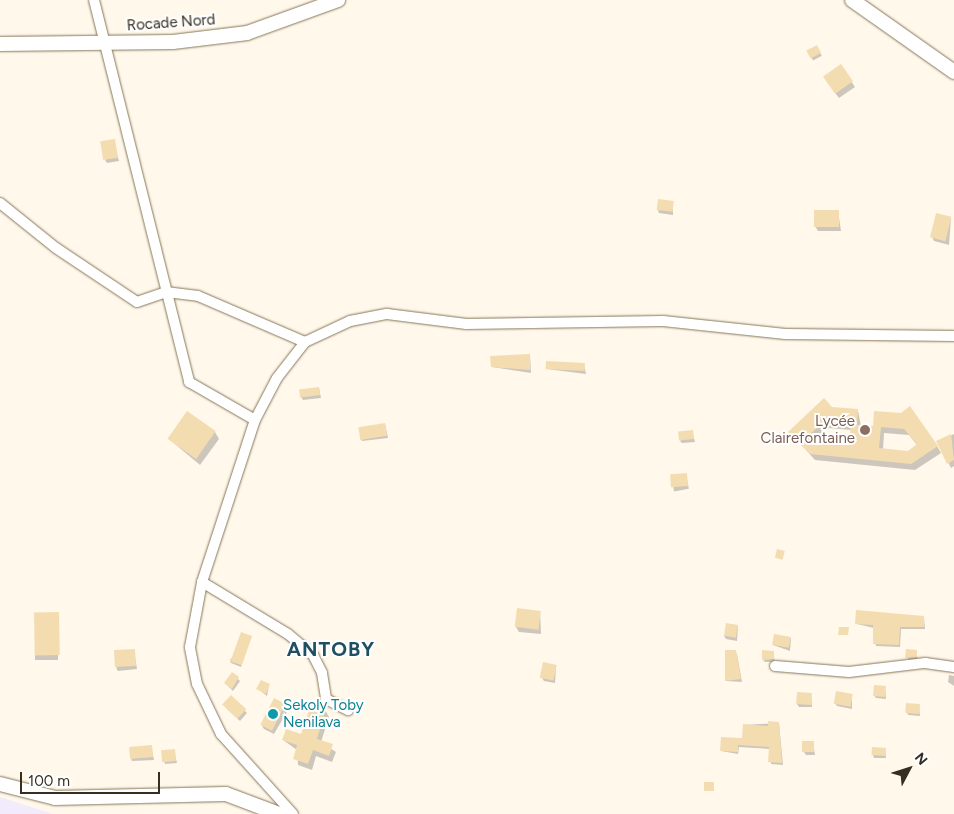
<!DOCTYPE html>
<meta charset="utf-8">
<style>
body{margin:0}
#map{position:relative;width:954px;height:814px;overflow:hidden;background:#fff8eb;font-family:Figtree,sans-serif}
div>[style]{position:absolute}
.commercial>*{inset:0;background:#f2ebfc}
.shadow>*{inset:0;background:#0003;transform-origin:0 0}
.building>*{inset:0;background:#f4dcb1;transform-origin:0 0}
.roads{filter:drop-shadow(0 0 1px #867659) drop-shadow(0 0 1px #867659)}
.minor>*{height:10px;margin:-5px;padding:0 5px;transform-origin:5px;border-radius:5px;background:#fff}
.secondary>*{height:14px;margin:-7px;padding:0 7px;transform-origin:7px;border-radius:7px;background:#fff}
.dots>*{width:14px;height:14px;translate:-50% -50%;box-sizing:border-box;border:2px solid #fff;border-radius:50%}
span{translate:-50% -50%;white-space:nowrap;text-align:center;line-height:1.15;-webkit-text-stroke:4px #fff;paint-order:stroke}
.street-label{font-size:15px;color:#352e21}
.education-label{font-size:15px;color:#785e54}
.right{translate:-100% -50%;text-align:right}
.culture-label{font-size:15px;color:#0d838f}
.left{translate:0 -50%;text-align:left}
.district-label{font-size:20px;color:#1f4f62;font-weight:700;letter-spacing:1px}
.north{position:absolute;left:884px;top:744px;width:50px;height:50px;-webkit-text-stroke:4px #fff;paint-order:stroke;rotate:50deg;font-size:14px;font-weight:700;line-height:20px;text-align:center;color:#352e21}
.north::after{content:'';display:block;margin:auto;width:18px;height:22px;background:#352e21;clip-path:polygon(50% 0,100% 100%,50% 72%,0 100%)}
.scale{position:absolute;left:20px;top:772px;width:140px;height:22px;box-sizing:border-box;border:2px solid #352e21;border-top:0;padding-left:6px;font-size:15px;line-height:18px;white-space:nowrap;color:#352e21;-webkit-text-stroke:4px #fff;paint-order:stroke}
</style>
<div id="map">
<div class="commercial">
<i style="clip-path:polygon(0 797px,53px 814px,0 814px)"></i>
</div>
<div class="shadow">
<i style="left:817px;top:47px;width:10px;height:10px;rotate:61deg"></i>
<i style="clip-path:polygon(841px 66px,855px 87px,839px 98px,827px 82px)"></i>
<i style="clip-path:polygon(114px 141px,119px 161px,107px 163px,105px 160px)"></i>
<i style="clip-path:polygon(673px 202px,673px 215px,659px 213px,658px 210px)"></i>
<i style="clip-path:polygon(838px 211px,841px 231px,818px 231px,815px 226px)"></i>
<i style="clip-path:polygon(951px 218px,949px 245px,934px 241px,932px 237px)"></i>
<i style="clip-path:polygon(530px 355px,531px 373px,492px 367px)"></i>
<i style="clip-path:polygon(584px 365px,586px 374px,547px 369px)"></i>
<i style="clip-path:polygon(319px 388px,321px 398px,303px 400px,301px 397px)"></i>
<i style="clip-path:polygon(evenodd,832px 408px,858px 411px,861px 426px,874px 427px,875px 412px,937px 446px,941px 453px,915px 470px,815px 460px,790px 432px,832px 408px,829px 428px,851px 430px,850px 446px,811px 443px,829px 428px,832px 408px,884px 433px,909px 435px,917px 445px,909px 452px,883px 450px,884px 433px)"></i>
<i style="clip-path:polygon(385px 424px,388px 438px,362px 441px,360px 438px)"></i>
<i style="clip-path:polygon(692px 431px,695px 442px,682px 443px,680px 441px)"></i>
<i style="clip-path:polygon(215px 432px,219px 439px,200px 465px,169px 439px)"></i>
<i style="clip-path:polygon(954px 434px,954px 466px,951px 468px,938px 442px)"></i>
<i style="left:686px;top:474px;width:15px;height:15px;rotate:79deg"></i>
<i style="clip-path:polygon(540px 612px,541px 634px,519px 632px,516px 627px)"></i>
<i style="left:35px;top:614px;width:23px;height:46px"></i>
<i style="clip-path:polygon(924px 618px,925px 629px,901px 629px,900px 647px,876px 646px,874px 628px,857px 624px)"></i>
<i style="clip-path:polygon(738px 626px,737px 641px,726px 639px,724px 636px)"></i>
<i style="clip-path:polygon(251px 637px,241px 667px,231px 663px,230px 660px)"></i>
<i style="clip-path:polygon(791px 638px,790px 651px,773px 645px)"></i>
<i style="clip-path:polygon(134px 650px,137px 669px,118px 671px,116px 668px)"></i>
<i style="clip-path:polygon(907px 650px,916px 651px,918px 660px,908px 661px)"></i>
<i style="clip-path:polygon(726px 651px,737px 654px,742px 682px,726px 681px)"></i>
<i style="clip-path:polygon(773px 652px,775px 662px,765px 662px,763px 660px)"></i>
<i style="clip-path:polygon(556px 666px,555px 683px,544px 681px,542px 678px)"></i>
<i style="clip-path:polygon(232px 674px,240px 681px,233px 691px,225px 683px)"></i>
<i style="clip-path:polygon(949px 675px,954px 676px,954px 686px,948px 682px)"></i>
<i style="clip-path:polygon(269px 685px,267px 696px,258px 689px)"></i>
<i style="clip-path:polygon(885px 687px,886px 699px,876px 698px,874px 695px)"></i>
<i style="clip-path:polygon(811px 694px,812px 707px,799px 707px,797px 704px)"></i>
<i style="clip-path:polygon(852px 695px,852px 709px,837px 706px,835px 703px)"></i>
<i style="clip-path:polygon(231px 697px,247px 713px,240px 721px,226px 708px)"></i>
<i style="clip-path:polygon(285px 705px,288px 710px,274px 734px,264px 729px,261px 724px)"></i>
<i style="clip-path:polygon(919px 705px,920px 716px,908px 715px,907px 712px)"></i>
<i style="clip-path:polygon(325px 710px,329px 717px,321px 742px,336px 752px,332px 762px,316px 756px,312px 770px,298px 765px,297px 750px,283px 740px,302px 735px)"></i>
<i style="clip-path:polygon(779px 723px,783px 765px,771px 764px,770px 749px,739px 747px,738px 754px,721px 751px,743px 739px,744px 725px)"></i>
<i style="clip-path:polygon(813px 742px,815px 755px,806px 755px,804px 752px)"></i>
<i style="clip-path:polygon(151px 746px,154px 760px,132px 761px,131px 758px)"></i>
<i style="clip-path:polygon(885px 749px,886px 758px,874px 758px,873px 755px)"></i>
<i style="clip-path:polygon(174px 750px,177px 763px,165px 764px,164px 761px)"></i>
</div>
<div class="building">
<i style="left:817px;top:45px;width:9px;height:12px;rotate:63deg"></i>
<i style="left:841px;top:64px;width:21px;height:22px;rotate:55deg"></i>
<i style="left:115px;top:139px;width:19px;height:15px;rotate:81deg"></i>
<i style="left:658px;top:199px;width:16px;height:11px;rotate:7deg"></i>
<i style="left:814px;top:210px;width:25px;height:17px"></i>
<i style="left:936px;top:213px;width:16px;height:25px;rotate:14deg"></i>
<i style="clip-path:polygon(530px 354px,530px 370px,491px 367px,490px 356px)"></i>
<i style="left:546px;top:361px;width:39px;height:8px;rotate:3deg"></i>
<i style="left:319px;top:387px;width:8px;height:20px;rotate:83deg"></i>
<i style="clip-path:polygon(evenodd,824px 398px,832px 407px,858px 409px,857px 424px,825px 421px,802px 441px,849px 445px,851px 424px,873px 426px,874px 411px,901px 413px,910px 406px,938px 446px,911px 464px,810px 454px,788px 432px,824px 398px,881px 427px,904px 429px,917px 444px,908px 451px,879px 448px,881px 427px)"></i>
<i style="left:187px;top:411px;width:35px;height:34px;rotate:35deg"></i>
<i style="left:385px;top:423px;width:13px;height:27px;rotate:81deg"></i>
<i style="left:693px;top:430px;width:9px;height:15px;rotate:84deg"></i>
<i style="clip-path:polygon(951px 434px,954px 460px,947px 464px,936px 441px)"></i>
<i style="left:687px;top:473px;width:13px;height:17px;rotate:86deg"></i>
<i style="left:777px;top:549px;width:8px;height:9px;rotate:14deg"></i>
<i style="left:517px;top:608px;width:24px;height:19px;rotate:7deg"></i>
<i style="clip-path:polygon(856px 610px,924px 616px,924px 627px,900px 627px,899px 645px,873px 644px,873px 625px,855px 624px)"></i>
<i style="left:59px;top:612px;width:43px;height:25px;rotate:89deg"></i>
<i style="left:726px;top:623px;width:12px;height:13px;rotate:9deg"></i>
<i style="clip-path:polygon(839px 627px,849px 627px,848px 635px,838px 635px)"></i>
<i style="left:241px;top:632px;width:12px;height:31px;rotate:20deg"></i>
<i style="left:774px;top:634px;width:17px;height:11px;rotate:10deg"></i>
<i style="left:135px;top:649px;width:17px;height:21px;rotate:87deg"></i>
<i style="clip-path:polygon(906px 649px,917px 650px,917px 657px,905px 658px)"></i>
<i style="clip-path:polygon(725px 650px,736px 650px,741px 679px,725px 681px)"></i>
<i style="clip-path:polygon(762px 650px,774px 651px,774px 659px,762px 660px)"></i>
<i style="left:543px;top:662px;width:14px;height:16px;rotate:12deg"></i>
<i style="clip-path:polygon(232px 672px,239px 677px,232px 689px,224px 683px)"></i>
<i style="clip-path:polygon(261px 680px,270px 684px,266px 694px,256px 689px)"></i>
<i style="left:874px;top:685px;width:12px;height:11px;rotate:5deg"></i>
<i style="left:836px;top:691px;width:17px;height:13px;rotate:10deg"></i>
<i style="left:797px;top:692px;width:15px;height:12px;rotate:4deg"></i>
<i style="left:231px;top:695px;width:21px;height:13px;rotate:43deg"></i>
<i style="left:274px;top:698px;width:13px;height:30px;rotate:27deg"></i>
<i style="clip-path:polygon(317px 699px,326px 709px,317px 739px,333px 744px,329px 756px,313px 750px,308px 764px,293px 759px,297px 745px,282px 740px,286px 729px,301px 734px,311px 704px,315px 705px)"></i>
<i style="left:906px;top:703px;width:14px;height:10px;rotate:4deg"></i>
<i style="clip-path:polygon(768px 721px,779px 722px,782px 763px,768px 762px,769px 747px,738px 745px,738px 752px,720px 751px,721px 737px,742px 738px,743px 724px,768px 726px)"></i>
<i style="left:814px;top:741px;width:11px;height:12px;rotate:90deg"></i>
<i style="left:152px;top:745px;width:12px;height:23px;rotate:85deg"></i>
<i style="left:872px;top:747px;width:14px;height:8px;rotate:4deg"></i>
<i style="left:175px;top:749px;width:12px;height:14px;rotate:85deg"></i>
<i style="left:704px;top:782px;width:10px;height:9px"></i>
</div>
<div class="roads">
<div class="minor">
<i style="left:94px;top:0;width:394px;rotate:76deg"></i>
<i style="left:189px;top:382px;width:76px;rotate:29.9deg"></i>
<i style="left:0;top:203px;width:72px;rotate:38.8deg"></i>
<i style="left:56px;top:248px;width:97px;rotate:33.7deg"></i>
<i style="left:137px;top:302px;width:31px;rotate:-19deg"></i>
<i style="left:166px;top:292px;width:32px;rotate:7deg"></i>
<i style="left:198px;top:296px;width:116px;rotate:23.3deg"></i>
<i style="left:202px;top:582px;width:100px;rotate:31.2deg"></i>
<i style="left:288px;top:634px;width:33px;rotate:40deg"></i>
<i style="left:313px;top:655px;width:20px;rotate:63deg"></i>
<i style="left:322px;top:673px;width:26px;rotate:81deg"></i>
<i style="left:326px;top:699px;width:25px;rotate:27deg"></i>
<i style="left:775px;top:666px;width:74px;rotate:4.6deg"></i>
<i style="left:849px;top:672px;width:77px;rotate:-6.8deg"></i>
<i style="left:925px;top:663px;width:29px;rotate:8deg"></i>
<i style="left:293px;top:814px;width:108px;rotate:-132deg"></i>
<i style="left:221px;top:734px;width:55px;rotate:-115.6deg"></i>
<i style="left:197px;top:684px;width:38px;rotate:-101deg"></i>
<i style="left:190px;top:647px;width:66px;rotate:-79.5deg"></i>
<i style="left:202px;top:582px;width:170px;rotate:-71.9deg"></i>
<i style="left:255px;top:420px;width:47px;rotate:-62.4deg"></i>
<i style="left:277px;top:378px;width:46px;rotate:-52.1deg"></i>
<i style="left:305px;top:342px;width:50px;rotate:-25deg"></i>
<i style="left:350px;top:321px;width:38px;rotate:-11deg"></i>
<i style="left:387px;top:314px;width:80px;rotate:7.2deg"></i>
<i style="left:466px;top:324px;width:197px;rotate:-0.9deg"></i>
<i style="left:663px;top:321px;width:123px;rotate:6.1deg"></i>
<i style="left:785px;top:334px;width:169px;rotate:0.7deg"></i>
</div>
<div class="secondary">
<i style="left:852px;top:0;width:125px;rotate:35.2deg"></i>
<i style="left:0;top:44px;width:173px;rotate:-0.7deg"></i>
<i style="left:173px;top:42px;width:75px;rotate:-6.9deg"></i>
<i style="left:247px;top:33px;width:97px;rotate:-19.9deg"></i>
<i style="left:0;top:784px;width:57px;rotate:14.3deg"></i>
<i style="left:55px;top:798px;width:171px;rotate:-1.3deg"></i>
<i style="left:226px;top:794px;width:57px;rotate:20.7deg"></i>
</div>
</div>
<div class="dots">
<i style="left:865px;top:430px;background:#8d6e63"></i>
<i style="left:273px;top:714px;background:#0f9aa8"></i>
</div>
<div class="street-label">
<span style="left:171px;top:23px;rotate:-4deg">Rocade Nord</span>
</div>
<div class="education-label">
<span class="right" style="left:855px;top:430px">Lycée<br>Clairefontaine</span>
</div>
<div class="culture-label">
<span class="left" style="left:283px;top:714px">Sekoly Toby<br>Nenilava</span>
</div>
<div class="district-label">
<span style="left:331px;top:649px">ANTOBY</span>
</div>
<div class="north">N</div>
<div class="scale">100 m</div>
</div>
